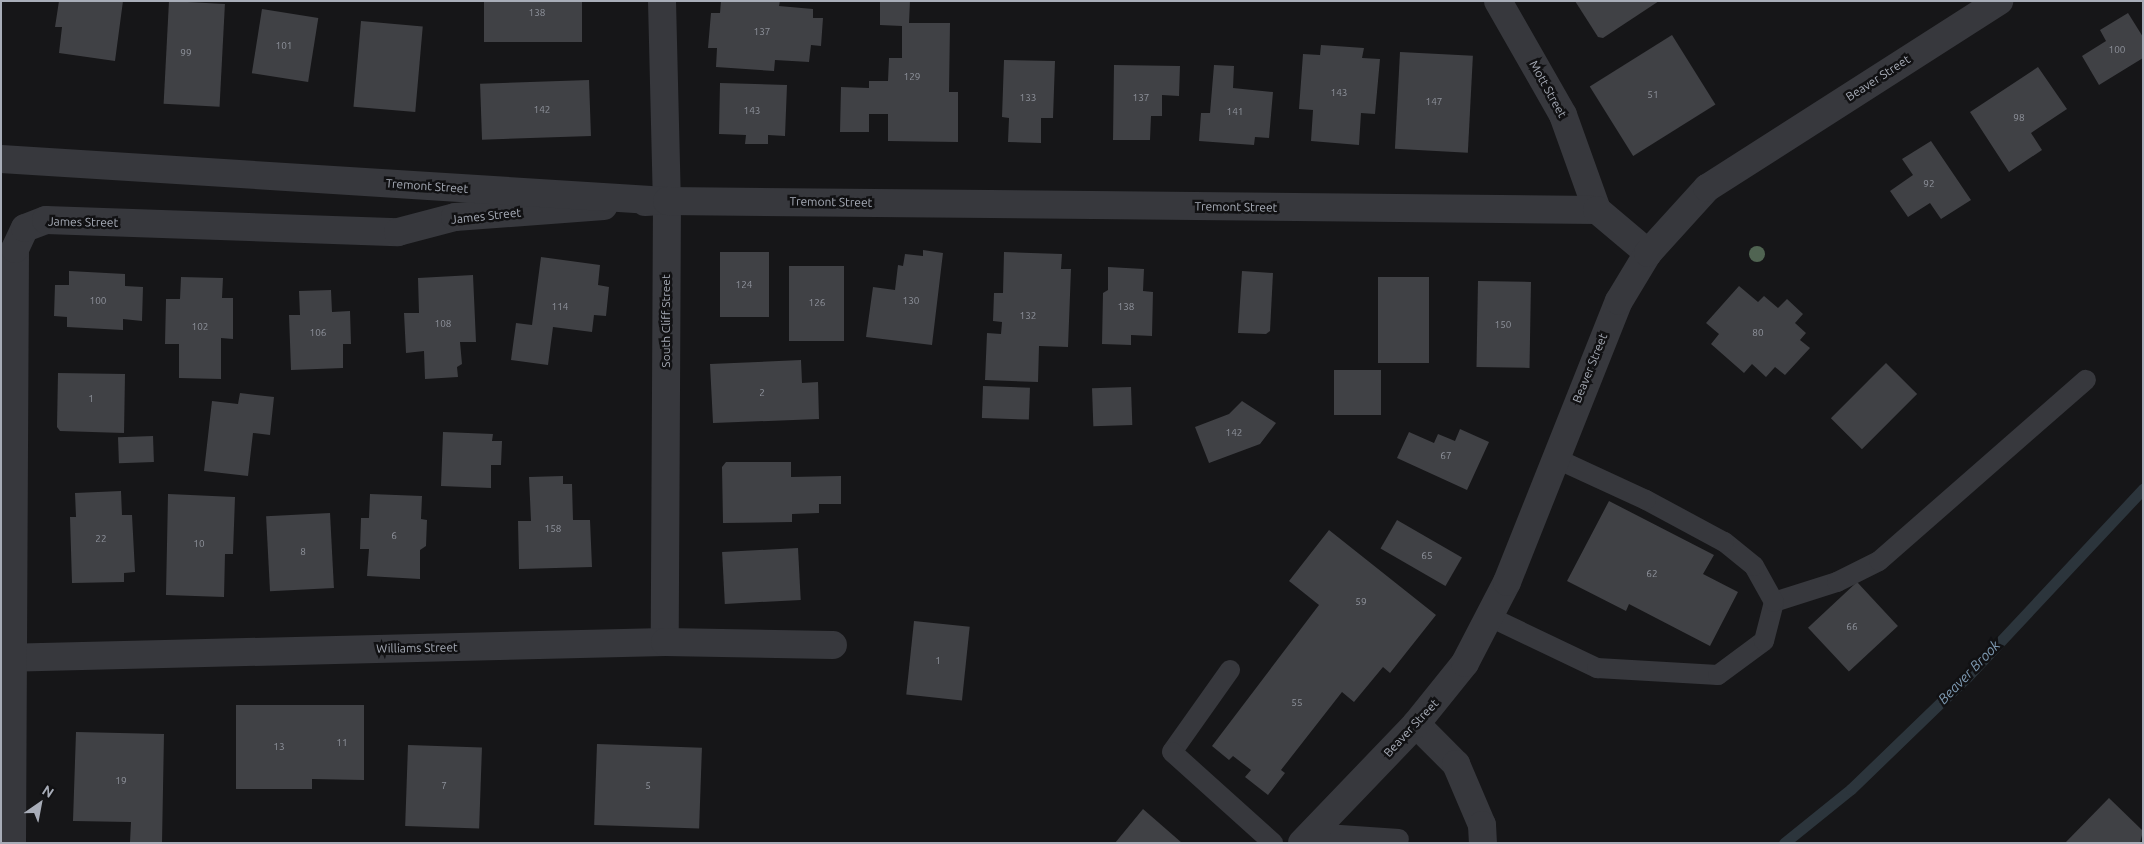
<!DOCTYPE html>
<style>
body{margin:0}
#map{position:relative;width:2144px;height:844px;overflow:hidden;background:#161618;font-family:Ubuntu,sans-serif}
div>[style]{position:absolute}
.stream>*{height:11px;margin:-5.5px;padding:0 5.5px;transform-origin:5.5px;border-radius:5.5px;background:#2c353c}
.building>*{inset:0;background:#404145;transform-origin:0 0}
.service>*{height:20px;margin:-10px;padding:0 10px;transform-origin:10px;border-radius:10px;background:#37383d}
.minor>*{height:28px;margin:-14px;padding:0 14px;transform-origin:14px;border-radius:14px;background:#37383d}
.tertiary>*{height:28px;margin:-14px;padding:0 14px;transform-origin:14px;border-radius:14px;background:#37383d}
.trees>*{width:16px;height:16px;margin:-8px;border-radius:50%;background:#506452}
span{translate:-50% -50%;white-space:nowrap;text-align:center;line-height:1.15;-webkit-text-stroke:5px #111113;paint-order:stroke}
.number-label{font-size:10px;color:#8e929b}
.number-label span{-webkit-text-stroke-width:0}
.street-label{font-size:12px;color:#a8adb8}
.water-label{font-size:14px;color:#7f9bb3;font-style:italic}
.frame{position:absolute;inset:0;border:2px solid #a8adb8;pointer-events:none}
.north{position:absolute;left:15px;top:779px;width:50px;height:50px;-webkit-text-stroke:4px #111113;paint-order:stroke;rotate:33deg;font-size:14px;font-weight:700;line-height:20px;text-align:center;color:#a8adb8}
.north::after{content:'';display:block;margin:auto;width:18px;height:22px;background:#a8adb8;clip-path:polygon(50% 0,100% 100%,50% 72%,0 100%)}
</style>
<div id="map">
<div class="stream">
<i style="left:1784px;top:843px;width:86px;rotate:-38.9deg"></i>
<i style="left:1851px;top:789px;width:161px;rotate:-44deg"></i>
<i style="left:1967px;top:677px;width:258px;rotate:-46.9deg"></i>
</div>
<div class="building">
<i style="clip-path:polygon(59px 1px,123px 1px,115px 61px,59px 53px,62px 27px,55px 27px)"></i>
<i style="left:169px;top:1px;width:56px;height:103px;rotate:3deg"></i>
<i style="left:484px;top:1px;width:98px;height:41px"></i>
<i style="clip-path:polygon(721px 1px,780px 1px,779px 6px,813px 9px,813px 18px,823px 18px,821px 46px,811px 45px,809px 62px,775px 60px,774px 71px,716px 67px,717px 48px,708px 48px,711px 13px,720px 13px)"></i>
<i style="clip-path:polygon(880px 1px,910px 1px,909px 23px,950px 23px,949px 92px,958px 92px,958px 142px,888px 141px,888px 114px,869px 114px,869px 132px,840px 132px,841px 87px,869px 88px,869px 81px,888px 81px,889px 58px,902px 58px,902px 26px,880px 25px)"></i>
<i style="clip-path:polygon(1575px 1px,1659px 1px,1603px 38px,1598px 37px)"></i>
<i style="left:262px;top:9px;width:57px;height:65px;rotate:9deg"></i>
<i style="clip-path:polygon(2128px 13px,2143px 37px,2143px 58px,2099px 85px,2082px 56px,2106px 41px,2100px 30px)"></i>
<i style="left:361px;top:21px;width:62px;height:86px;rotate:5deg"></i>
<i style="left:1672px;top:35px;width:82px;height:97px;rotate:58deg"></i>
<i style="clip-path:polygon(1321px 45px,1364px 48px,1362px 58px,1380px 59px,1375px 114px,1361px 113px,1359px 145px,1311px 141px,1313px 110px,1299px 109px,1303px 54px,1320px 55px)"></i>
<i style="left:1400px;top:52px;width:73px;height:97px;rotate:3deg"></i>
<i style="clip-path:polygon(1004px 60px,1055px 61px,1053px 118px,1041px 118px,1041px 143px,1008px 142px,1009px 118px,1002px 117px)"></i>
<i style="clip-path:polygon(1114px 65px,1180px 66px,1179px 96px,1162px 95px,1162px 116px,1151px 116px,1150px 140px,1113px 140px)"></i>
<i style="clip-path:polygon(1214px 65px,1234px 66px,1233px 88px,1273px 92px,1269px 138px,1255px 137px,1254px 145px,1199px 141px,1201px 113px,1210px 113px)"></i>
<i style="clip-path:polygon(2038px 67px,2067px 109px,2031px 133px,2042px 150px,2009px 172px,1970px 112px)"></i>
<i style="left:589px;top:80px;width:56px;height:109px;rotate:88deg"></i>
<i style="clip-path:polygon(720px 83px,787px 85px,785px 136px,768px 135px,768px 144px,745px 144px,746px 135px,719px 134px)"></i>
<i style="clip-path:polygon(1931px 141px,1971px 200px,1941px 219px,1930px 203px,1908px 217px,1890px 191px,1913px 175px,1902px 159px)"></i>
<i style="clip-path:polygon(923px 250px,943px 253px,932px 345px,866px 337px,873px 287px,895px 290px,898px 265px,903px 266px,905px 254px,923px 256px)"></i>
<i style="left:720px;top:252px;width:49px;height:65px"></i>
<i style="clip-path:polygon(1004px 252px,1062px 254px,1061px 269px,1071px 269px,1068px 347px,1039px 346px,1038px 382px,985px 380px,987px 333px,1001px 334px,1002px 322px,993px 321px,994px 293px,1003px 293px)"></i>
<i style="clip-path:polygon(541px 257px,600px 265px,598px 285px,609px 287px,606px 316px,594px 315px,592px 332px,553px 327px,548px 365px,511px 360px,516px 323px,532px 325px)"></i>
<i style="left:789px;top:266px;width:55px;height:75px"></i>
<i style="clip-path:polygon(1108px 267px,1144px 269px,1143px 291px,1153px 292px,1152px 336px,1131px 335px,1131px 345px,1102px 344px,1103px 293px,1108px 290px)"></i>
<i style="clip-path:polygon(69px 271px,125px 274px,125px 286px,143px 287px,142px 321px,123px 319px,123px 330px,67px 327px,67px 317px,54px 316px,55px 285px,69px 285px)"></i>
<i style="clip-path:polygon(1242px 271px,1273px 273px,1270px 331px,1266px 334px,1238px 333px)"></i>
<i style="clip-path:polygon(473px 275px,476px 342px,460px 342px,462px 364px,457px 367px,458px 377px,425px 379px,424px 351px,406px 353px,404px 313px,419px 313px,418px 278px)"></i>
<i style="clip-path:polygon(181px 277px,223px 278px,222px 298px,233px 298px,233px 339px,221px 338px,221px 379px,179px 378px,179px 344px,165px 344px,166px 299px,180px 299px)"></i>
<i style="left:1378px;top:277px;width:51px;height:86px"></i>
<i style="left:1478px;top:281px;width:53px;height:86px;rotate:1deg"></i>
<i style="clip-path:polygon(1739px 286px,1758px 302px,1764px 296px,1778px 308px,1787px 299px,1803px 314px,1795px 323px,1806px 333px,1800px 340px,1810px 348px,1785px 375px,1775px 367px,1766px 377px,1752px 364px,1744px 373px,1711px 344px,1719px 334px,1706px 323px)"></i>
<i style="clip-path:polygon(331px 290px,332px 312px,350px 311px,351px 344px,343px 344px,343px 368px,291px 370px,289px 315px,300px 315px,299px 291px)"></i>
<i style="clip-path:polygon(801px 360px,802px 383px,818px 382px,819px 419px,713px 423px,710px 364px)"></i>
<i style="left:1886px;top:363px;width:44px;height:78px;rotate:45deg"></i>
<i style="left:1334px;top:370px;width:47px;height:45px"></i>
<i style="clip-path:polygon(58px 373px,125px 374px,124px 433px,60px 431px,57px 427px)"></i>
<i style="left:983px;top:386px;width:47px;height:32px;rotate:2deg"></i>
<i style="left:1131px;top:387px;width:38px;height:39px;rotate:88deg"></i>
<i style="clip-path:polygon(240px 393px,274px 397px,270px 435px,253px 433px,248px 476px,204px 471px,212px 401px,238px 404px)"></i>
<i style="clip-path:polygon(1242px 401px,1276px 423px,1260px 444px,1209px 463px,1195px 427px,1229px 414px)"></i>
<i style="clip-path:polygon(1460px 429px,1489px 442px,1467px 490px,1397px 458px,1409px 432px,1434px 443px,1438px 434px,1455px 441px)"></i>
<i style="clip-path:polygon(443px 432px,493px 434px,492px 441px,502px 441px,501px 465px,491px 465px,491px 488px,441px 486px)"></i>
<i style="left:153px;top:436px;width:26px;height:35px;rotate:88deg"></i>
<i style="clip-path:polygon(726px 462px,791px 462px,791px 477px,841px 476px,841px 504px,819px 504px,819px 513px,792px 514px,792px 522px,723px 523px,722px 467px)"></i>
<i style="clip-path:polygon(563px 476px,563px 484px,572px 484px,573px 520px,590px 520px,592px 567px,519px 569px,518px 521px,531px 521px,529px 477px)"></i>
<i style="clip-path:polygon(121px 491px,122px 515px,132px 515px,135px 572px,124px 573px,124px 582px,72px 583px,70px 517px,76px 517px,75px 493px)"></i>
<i style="clip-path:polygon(168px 494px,235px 497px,233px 554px,225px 554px,224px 597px,166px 595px)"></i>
<i style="clip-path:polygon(370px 494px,422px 496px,421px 519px,427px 520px,426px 546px,420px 550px,420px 579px,367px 576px,369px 549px,360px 549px,361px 518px,369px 518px)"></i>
<i style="clip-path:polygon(1609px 501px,1714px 555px,1703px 574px,1738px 592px,1710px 646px,1629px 604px,1626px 611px,1567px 581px)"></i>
<i style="left:330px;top:513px;width:75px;height:64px;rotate:87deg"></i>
<i style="left:1397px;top:520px;width:75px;height:33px;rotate:30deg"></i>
<i style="clip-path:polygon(1329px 530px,1436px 615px,1390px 673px,1383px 667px,1354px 702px,1342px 692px,1281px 770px,1285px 773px,1268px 795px,1245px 777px,1251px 770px,1233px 756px,1229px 760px,1212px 746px,1319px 605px,1289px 581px)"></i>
<i style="left:798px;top:548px;width:52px;height:76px;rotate:87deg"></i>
<i style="left:1857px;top:582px;width:60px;height:67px;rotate:47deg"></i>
<i style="left:914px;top:621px;width:56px;height:74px;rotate:6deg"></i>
<i style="clip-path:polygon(236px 705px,364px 705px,364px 780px,312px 779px,312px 789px,236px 789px)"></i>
<i style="clip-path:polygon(76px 732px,164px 734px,162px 843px,130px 842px,131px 822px,73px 821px)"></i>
<i style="left:597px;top:744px;width:105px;height:81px;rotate:2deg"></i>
<i style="left:408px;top:745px;width:74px;height:81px;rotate:2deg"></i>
<i style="clip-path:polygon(2109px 798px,2143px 831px,2140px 843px,2065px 843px)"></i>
<i style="clip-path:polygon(1143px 809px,1182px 843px,1115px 843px)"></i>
</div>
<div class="service">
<i style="left:1774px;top:602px;width:66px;rotate:-17.6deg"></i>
<i style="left:1837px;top:582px;width:47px;rotate:-26.6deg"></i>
<i style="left:1879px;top:561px;width:275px;rotate:-41.2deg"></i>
<i style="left:1490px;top:617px;width:119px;rotate:25.5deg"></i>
<i style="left:1597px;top:668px;width:121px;rotate:3.3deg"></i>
<i style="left:1718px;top:675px;width:57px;rotate:-36.5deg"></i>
<i style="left:1764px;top:641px;width:40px;rotate:-75.6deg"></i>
<i style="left:1774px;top:602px;width:41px;rotate:-119.1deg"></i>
<i style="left:1754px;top:566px;width:38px;rotate:-141deg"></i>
<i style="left:1724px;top:542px;width:89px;rotate:-151.7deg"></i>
<i style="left:1646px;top:500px;width:100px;rotate:-155.2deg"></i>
<i style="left:1230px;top:670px;width:100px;rotate:125.3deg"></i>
<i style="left:1172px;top:752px;width:136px;rotate:42deg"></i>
<i style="left:1311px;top:833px;width:88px;rotate:3.9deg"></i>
</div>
<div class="minor">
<i style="left:1498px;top:1px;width:131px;rotate:60.3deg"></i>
<i style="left:1563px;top:115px;width:101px;rotate:70.3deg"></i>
<i style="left:645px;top:202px;width:22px;rotate:-3deg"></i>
<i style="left:667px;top:201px;width:441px;rotate:90.3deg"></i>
<i style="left:1px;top:658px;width:664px;rotate:-1.38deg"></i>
<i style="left:665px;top:642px;width:168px;rotate:1deg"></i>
<i style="left:12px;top:843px;width:594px;rotate:-89.71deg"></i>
<i style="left:15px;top:249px;width:23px;rotate:-65deg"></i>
<i style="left:25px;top:228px;width:22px;rotate:-21deg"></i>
<i style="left:46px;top:220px;width:352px;rotate:2deg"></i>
<i style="left:398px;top:232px;width:59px;rotate:-14.7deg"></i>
<i style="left:455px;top:217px;width:149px;rotate:-4.2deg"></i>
</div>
<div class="tertiary">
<i style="left:662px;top:1px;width:200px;rotate:88.6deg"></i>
<i style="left:1px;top:159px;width:667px;rotate:3.61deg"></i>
<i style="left:667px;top:201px;width:930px;rotate:0.55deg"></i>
<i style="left:1597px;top:210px;width:67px;rotate:40.1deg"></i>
<i style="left:1416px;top:724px;width:57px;rotate:45deg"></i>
<i style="left:1456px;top:764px;width:66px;rotate:66.9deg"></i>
<i style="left:1482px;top:825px;width:18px;rotate:87deg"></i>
<i style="left:1302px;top:843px;width:165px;rotate:-46.2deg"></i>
<i style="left:1416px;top:724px;width:78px;rotate:-51.2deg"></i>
<i style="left:1465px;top:663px;width:91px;rotate:-62.6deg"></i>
<i style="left:1507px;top:582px;width:302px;rotate:-68.3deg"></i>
<i style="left:1619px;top:301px;width:56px;rotate:-58.9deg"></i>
<i style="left:1648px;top:253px;width:88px;rotate:-47.8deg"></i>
<i style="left:1707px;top:188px;width:347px;rotate:-32.6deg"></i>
</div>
<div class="trees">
<i style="left:1757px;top:254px"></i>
</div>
<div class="number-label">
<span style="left:537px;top:13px">138</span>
<span style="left:762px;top:32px">137</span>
<span style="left:284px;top:46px">101</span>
<span style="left:2117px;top:50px">100</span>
<span style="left:186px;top:53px">99</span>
<span style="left:912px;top:77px">129</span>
<span style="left:1339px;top:93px">143</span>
<span style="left:1653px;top:95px">51</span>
<span style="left:1028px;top:98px">133</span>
<span style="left:1141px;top:98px">137</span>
<span style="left:1434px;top:102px">147</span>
<span style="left:542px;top:110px">142</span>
<span style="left:752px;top:111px">143</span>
<span style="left:1235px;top:112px">141</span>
<span style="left:2019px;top:118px">98</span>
<span style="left:1929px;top:184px">92</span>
<span style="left:744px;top:285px">124</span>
<span style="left:98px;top:301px">100</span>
<span style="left:911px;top:301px">130</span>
<span style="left:817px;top:303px">126</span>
<span style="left:560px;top:307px">114</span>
<span style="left:1126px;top:307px">138</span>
<span style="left:1028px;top:316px">132</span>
<span style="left:443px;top:324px">108</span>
<span style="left:1503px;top:325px">150</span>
<span style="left:200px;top:327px">102</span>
<span style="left:318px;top:333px">106</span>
<span style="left:1758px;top:333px">80</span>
<span style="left:762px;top:393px">2</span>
<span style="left:91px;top:399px">1</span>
<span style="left:1234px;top:433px">142</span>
<span style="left:1446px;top:456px">67</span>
<span style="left:553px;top:529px">158</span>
<span style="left:394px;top:536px">6</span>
<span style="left:101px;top:539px">22</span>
<span style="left:199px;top:544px">10</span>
<span style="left:303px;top:552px">8</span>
<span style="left:1427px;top:556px">65</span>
<span style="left:1652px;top:574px">62</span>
<span style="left:1361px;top:602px">59</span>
<span style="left:1852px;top:627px">66</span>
<span style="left:938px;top:661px">1</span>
<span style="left:1297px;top:703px">55</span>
<span style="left:342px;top:743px">11</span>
<span style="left:279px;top:747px">13</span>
<span style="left:121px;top:781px">19</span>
<span style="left:444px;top:786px">7</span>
<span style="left:648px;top:786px">5</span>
</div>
<div class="street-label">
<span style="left:1878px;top:78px;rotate:-33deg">Beaver Street</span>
<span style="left:1548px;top:89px;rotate:61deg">Mott Street</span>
<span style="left:427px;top:186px;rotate:4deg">Tremont Street</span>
<span style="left:831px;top:202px;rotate:1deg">Tremont Street</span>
<span style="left:1236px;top:207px;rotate:1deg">Tremont Street</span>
<span style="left:486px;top:216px;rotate:-6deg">James Street</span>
<span style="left:83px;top:222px;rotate:1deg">James Street</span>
<span style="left:666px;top:321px;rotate:-90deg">South Cliff Street</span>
<span style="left:1590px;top:368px;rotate:-68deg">Beaver Street</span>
<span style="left:417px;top:648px;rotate:-1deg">Williams Street</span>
<span style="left:1411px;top:728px;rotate:-47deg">Beaver Street</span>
</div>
<div class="water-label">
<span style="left:1969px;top:672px;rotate:-46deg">Beaver Brook</span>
</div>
<div class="frame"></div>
<div class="north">N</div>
</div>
